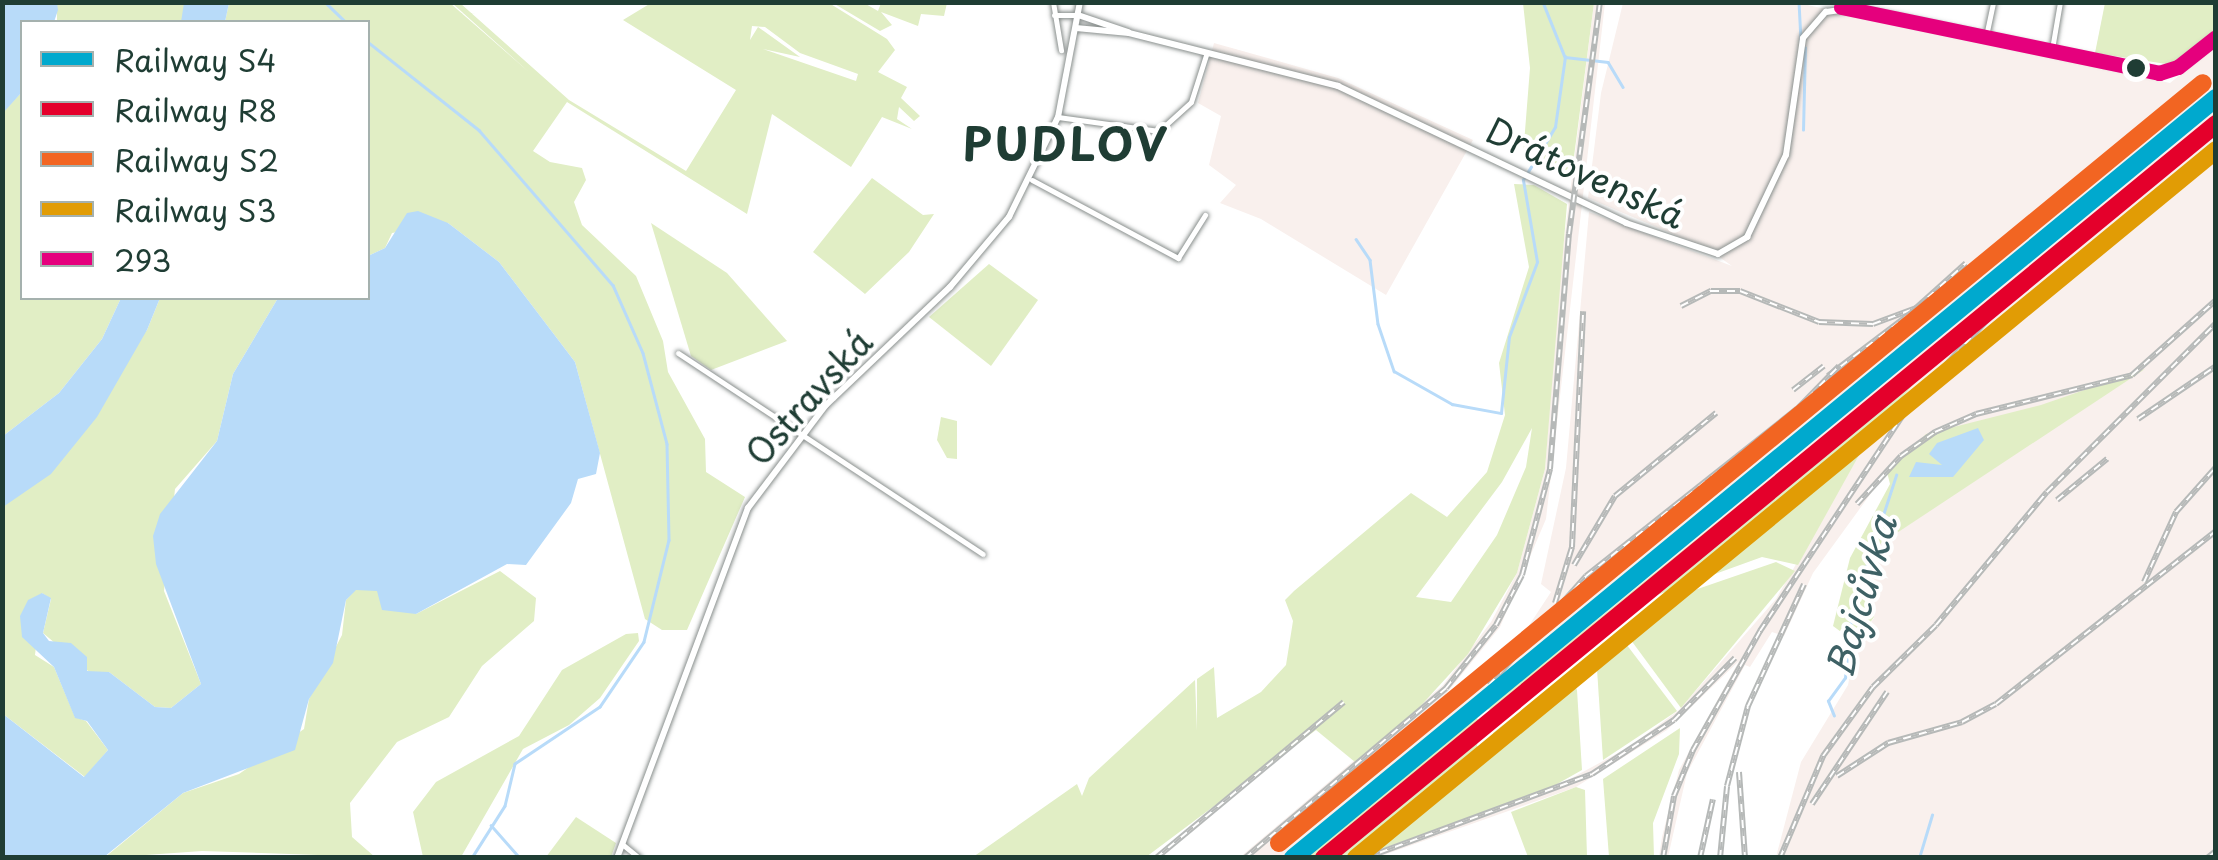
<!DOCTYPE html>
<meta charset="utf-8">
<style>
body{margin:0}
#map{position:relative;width:2218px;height:860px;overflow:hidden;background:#fff;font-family:"Playpen Sans",sans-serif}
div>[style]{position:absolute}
.built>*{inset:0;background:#f9f0ed}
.green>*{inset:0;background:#e1eec5;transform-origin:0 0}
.water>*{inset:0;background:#b8dbf9}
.stream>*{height:2.5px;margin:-1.25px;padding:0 1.25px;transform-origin:1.25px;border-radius:1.25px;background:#b8dbf9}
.roads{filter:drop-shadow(0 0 2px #898f8d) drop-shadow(0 0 2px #898f8d)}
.street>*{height:5px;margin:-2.5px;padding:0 2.5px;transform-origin:2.5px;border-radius:2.5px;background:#fff}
.secondary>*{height:6px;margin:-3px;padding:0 3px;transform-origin:3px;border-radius:3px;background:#fff}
.rail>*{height:6px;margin-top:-3px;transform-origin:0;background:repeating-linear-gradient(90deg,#fff 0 8px,#b6b9b8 0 16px);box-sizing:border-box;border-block:2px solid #b6b9b8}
.bus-1>*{height:15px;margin:-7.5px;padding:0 7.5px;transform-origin:7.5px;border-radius:7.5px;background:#e5007d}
.rail-1>*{height:18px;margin:-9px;padding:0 9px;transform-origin:9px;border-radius:9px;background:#00a9ce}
.rail-2>*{height:18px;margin:-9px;padding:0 9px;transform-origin:9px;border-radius:9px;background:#e4002b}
.rail-3>*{height:18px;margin:-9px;padding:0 9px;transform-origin:9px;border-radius:9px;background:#f26522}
.rail-4>*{height:18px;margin:-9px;padding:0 9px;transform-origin:9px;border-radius:9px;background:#e19c05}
.dots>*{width:28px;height:28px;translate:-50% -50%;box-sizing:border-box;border:5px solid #fff;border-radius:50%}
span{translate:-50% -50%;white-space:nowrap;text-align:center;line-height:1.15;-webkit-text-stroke:8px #fff;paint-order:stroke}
.street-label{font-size:35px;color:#1f3d34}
.water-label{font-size:38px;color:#3e6165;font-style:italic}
.district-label{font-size:45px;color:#1f3d34;font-weight:700;letter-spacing:2.5px}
.frame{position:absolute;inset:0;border:5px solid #1f3d34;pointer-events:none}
.legend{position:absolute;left:20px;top:20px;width:350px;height:280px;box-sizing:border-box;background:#fff;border:2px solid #a5b1ae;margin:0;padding:12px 18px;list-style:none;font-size:30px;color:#1f3d34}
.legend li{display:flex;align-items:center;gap:20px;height:50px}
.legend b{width:50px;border:2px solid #a5b1ae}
</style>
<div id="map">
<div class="built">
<i style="clip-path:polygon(1594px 3px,1605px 3px,1546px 519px,1500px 627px,1434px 709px,1522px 636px,1551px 592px,1541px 584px,1566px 468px,1589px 212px,1732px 266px,1708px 249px,1588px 198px,1601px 93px,1623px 3px,1798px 3px,2170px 83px,2215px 47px,2215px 857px,1776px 857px,1801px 762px,1848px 685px,1856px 643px,1874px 618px,1864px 554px,2140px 371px,1893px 463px,1813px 573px,1784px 636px,1772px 632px,1750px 667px,1745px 665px,1687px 773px,1668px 857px,1659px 857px,1662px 837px,1679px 770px,1739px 661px,1667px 730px,1576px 787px,1378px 857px,1352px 857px,1555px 787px,1629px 747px,1679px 710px,1776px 599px,1868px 439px,1961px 327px,1306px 857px,1239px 858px,1443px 685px,1491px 622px,1517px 573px,1545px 469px,1559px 280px)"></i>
<i style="clip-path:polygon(1214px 43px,1338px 78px,1473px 140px,1386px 295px,1261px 219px,1220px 203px,1236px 185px,1209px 165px,1221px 116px,1198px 103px)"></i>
</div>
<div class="green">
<i style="left:57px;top:3px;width:127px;height:19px"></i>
<i style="clip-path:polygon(evenodd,229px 3px,450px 3px,530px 73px,452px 3px,460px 3px,569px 100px,686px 171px,736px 90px,623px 20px,651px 3px,829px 3px,887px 39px,895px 50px,878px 72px,907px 87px,901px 98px,920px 116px,914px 121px,899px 107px,897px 119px,912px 129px,882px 117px,851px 167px,772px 114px,747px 214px,567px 102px,533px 151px,550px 162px,582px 168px,586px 180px,574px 202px,582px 225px,636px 276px,663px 341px,668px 372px,705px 439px,706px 472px,745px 497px,687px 630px,662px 630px,645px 619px,575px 362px,499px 262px,448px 223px,392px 233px,385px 248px,368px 256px,368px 22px,225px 22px,229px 3px,752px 26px,765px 27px,800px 53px,858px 74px,856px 81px,763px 49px,800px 57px,758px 27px,750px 40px,752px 26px)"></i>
<i style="clip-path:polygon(833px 3px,864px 3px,878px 11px,881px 3px,947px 3px,944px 16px,921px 14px,918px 26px,881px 12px,892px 25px,880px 31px)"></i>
<i style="clip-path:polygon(1523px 3px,1594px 3px,1572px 172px,1558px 173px,1523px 156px,1530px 68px)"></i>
<i style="clip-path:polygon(2105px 3px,2215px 3px,2215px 30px,2173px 65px,2095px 53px)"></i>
<i style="clip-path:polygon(22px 92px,22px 298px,121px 298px,102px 339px,59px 393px,3px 436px,2px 113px)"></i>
<i style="clip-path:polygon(872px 178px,923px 215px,934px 214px,909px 252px,865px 294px,813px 252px)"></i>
<i style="clip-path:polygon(evenodd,1514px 184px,1534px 185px,1567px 204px,1545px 469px,1517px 573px,1468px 654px,1416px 711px,1355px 762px,1316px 730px,1146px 857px,973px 857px,1077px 784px,1082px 796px,1089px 778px,1195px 680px,1197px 731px,1197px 679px,1214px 667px,1217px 718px,1261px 692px,1286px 665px,1293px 621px,1285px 600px,1294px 591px,1411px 493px,1447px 517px,1487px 472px,1505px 415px,1499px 363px,1529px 267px,1514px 184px,1532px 428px,1526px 467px,1497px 535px,1451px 602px,1416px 597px,1502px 482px,1532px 428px)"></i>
<i style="clip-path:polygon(651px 223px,727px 273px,787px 341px,711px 370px,691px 356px)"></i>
<i style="clip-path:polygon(989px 264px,1038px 300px,991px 366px,929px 317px)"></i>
<i style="clip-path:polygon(160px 298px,278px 298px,233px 374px,217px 441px,175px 489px,164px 591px,201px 684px,171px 708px,155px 707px,109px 672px,94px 676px,43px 633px,51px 599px,42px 593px,35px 655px,54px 667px,75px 717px,86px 721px,108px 750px,85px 777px,3px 714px,3px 507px,147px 330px)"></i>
<i style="clip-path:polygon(1967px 320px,1868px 439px,1798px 565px,1762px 557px,1646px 599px,1506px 713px,1487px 709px)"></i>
<i style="clip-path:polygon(2145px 369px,1865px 554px,1874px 617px,1856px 643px,1833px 626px,1850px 558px,1890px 484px,1887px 472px,1926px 434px,2041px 405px)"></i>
<i style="clip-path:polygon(941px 417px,957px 421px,957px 459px,947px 458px,937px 440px)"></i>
<i style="clip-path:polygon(1776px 562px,1795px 571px,1681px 708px,1622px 628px,1654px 604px)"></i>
<i style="clip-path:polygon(500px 571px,536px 598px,534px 621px,482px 666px,449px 717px,397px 742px,350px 803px,352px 837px,375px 857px,202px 851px,104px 858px,183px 793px,239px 774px,304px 729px,309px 699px,342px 635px,346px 600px,356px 589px,377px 590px,416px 614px)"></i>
<i style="clip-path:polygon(1617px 632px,1677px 711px,1603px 760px,1597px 669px)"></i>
<i style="clip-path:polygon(626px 634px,638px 633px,639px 641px,600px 698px,569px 725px,523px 749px,461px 857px,423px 857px,413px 812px,436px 782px,519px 736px,562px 670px)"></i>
<i style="clip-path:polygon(1569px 673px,1577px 690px,1582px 770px,1543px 792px,1358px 857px,1306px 857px,1476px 717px,1481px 723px,1477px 746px,1489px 755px,1496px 749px,1493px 733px)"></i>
<i style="clip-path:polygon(1680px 728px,1679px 754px,1653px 823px,1654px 857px,1609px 857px,1603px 779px)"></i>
<i style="clip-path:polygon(1576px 787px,1585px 790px,1587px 857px,1528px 857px,1511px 812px)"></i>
<i style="clip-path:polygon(576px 817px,616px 843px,611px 857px,546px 857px)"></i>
</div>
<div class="water">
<i style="clip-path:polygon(3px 2px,57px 3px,58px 10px,54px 22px,22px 22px,22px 92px,3px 113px)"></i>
<i style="clip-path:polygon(184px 3px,229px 3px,225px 22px,181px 22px)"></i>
<i style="clip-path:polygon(418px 211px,448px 223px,499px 262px,575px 362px,600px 453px,596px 474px,578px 479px,571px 503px,526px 565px,507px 564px,416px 614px,382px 610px,377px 591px,356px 590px,346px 600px,333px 663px,309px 699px,295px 750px,183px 793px,104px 857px,3px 857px,3px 714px,84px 777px,108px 750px,87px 721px,75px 718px,54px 667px,22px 637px,20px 616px,28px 600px,42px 593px,51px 598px,43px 633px,49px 641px,71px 643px,87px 657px,87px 671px,109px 672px,155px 707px,171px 708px,201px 684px,156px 564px,153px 536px,160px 514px,217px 441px,233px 374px,278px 298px,368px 298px,368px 256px,385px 248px,407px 213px)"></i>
<i style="clip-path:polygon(121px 298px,160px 298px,147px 330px,97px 417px,51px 474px,3px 507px,3px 436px,59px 393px,102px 339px)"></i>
<i style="clip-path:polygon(1978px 428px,1984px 440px,1953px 477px,1909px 477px,1916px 462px,1942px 465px,1929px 454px,1937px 443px)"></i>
</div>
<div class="stream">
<i style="left:325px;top:2px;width:29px;rotate:44deg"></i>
<i style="left:1543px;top:2px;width:59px;rotate:68.2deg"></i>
<i style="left:1565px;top:57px;width:43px;rotate:6.6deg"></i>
<i style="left:1608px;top:62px;width:29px;rotate:59deg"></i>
<i style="left:1799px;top:2px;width:39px;rotate:87deg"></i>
<i style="left:368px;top:42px;width:142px;rotate:38.4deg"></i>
<i style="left:479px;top:130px;width:205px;rotate:49.2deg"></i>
<i style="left:613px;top:285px;width:74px;rotate:66.2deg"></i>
<i style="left:643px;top:353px;width:94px;rotate:75.2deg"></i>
<i style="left:667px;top:444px;width:96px;rotate:88.8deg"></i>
<i style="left:669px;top:540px;width:105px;rotate:103.8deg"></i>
<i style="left:644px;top:642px;width:78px;rotate:124.1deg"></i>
<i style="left:600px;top:707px;width:102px;rotate:146.2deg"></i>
<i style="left:515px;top:764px;width:43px;rotate:103.4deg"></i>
<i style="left:505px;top:806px;width:62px;rotate:122.4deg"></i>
<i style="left:1803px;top:130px;width:82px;rotate:-88.6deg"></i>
<i style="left:1356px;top:239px;width:25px;rotate:56deg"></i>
<i style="left:1370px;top:260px;width:64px;rotate:82.9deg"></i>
<i style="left:1378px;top:324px;width:50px;rotate:71.2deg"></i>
<i style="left:1394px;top:371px;width:67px;rotate:29.6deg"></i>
<i style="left:1452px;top:404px;width:50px;rotate:10.4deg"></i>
<i style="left:1501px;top:413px;width:76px;rotate:-84deg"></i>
<i style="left:1509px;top:337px;width:80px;rotate:-69.5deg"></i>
<i style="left:1537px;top:262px;width:83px;rotate:-99.7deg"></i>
<i style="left:1523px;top:180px;width:62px;rotate:-58.9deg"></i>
<i style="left:1555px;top:127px;width:71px;rotate:-81.9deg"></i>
<i style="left:1834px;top:716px;width:16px;rotate:-112deg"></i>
<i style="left:1828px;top:701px;width:29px;rotate:-54deg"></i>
<i style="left:1845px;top:678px;width:68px;rotate:-84.1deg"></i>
<i style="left:1852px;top:610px;width:142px;rotate:-71.9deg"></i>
<i style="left:491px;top:825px;width:44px;rotate:48.7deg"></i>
<i style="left:1919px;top:858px;width:45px;rotate:-73.2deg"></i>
</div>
<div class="roads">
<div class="street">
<i style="left:1053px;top:2px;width:49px;rotate:80.5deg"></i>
<i style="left:1054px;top:15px;width:22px"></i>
<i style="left:1986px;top:36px;width:35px;rotate:-78deg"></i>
<i style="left:2052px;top:49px;width:48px;rotate:-80.3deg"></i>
<i style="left:1058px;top:117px;width:102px;rotate:7.9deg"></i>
<i style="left:1159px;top:131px;width:43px;rotate:-42.2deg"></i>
<i style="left:1191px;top:102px;width:52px;rotate:-72.3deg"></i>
<i style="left:1032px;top:180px;width:166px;rotate:28.1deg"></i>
<i style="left:1178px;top:258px;width:51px;rotate:-57.9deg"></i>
<i style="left:678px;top:353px;width:365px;rotate:33.4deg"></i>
<i style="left:622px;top:844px;width:22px;rotate:39deg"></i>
</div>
<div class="secondary">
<i style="left:1078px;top:15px;width:53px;rotate:18.8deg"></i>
<i style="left:1076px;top:28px;width:53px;rotate:5.4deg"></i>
<i style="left:1129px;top:33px;width:216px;rotate:14.2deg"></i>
<i style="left:1338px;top:86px;width:319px;rotate:25.4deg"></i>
<i style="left:1626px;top:223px;width:97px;rotate:18.6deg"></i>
<i style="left:1718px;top:254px;width:34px;rotate:-30deg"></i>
<i style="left:1747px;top:237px;width:91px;rotate:-64.6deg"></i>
<i style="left:1786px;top:155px;width:118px;rotate:-81.7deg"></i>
<i style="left:1803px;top:38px;width:35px;rotate:-49deg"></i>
<i style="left:1826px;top:12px;width:27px;rotate:-8deg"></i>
<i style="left:1853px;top:8px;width:313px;rotate:12deg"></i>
<i style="left:2159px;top:73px;width:20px;rotate:-18deg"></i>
<i style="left:2178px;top:67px;width:48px;rotate:-38.3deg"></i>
<i style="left:617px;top:858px;width:374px;rotate:-69.5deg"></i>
<i style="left:748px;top:508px;width:129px;rotate:-52.9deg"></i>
<i style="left:826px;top:405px;width:171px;rotate:-43.6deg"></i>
<i style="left:950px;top:287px;width:92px;rotate:-49.9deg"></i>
<i style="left:1009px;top:217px;width:111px;rotate:-63.9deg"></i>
<i style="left:1058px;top:117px;width:117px;rotate:-79.2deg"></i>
</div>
</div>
<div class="rail">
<i style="left:1681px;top:306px;width:34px;rotate:-27deg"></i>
<i style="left:1711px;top:291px;width:29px"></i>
<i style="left:1740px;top:291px;width:85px;rotate:21.4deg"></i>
<i style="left:1819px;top:322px;width:54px;rotate:2.1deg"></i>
<i style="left:1873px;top:324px;width:46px;rotate:-20.4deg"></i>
<i style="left:1916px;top:308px;width:67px;rotate:-42deg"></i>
<i style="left:1828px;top:376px;width:126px;rotate:-37.2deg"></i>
<i style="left:1793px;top:390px;width:39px;rotate:-38deg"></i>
<i style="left:2138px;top:419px;width:94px;rotate:-34.2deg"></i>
<i style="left:2057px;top:500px;width:65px;rotate:-39.4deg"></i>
<i style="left:1857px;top:504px;width:65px;rotate:-47.5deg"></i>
<i style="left:1901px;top:456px;width:42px;rotate:-35.2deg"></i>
<i style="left:1935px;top:432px;width:45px;rotate:-23.7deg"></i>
<i style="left:1976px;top:414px;width:161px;rotate:-14deg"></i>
<i style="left:2132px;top:375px;width:113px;rotate:-41.8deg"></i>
<i style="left:1574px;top:565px;width:80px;rotate:-59.3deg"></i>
<i style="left:1615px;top:496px;width:131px;rotate:-39.4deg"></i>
<i style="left:2144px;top:582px;width:77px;rotate:-65.4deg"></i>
<i style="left:2176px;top:512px;width:60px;rotate:-48.4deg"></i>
<i style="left:1555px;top:603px;width:59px;rotate:-73.1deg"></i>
<i style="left:1572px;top:547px;width:236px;rotate:-87.3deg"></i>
<i style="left:1489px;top:685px;width:146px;rotate:-48.3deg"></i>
<i style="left:1586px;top:576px;width:269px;rotate:-38.4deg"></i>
<i style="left:1797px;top:409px;width:60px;rotate:-45.7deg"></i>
<i style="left:1739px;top:772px;width:86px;rotate:86deg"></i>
<i style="left:1837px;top:776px;width:61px;rotate:-32.9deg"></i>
<i style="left:1888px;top:743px;width:77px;rotate:-15.8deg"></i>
<i style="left:1962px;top:722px;width:38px;rotate:-28deg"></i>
<i style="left:1996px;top:704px;width:280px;rotate:-38.2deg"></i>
<i style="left:1812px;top:804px;width:135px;rotate:-56.2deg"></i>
<i style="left:1156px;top:858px;width:244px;rotate:-39.7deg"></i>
<i style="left:1245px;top:858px;width:263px;rotate:-40.2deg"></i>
<i style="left:1446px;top:688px;width:80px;rotate:-51.6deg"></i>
<i style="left:1496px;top:625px;width:56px;rotate:-62.5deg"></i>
<i style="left:1522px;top:575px;width:110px;rotate:-75.2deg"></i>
<i style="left:1550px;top:469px;width:236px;rotate:-85.4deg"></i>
<i style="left:1569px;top:234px;width:234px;rotate:-82.4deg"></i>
<i style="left:1365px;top:858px;width:242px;rotate:-20.3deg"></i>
<i style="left:1592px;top:774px;width:98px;rotate:-33.4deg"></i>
<i style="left:1674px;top:720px;width:87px;rotate:-45.5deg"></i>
<i style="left:1663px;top:858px;width:63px;rotate:-79.9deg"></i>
<i style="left:1674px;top:796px;width:50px;rotate:-67.6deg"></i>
<i style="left:1693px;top:750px;width:137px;rotate:-60.6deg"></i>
<i style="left:1760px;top:631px;width:273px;rotate:-56.5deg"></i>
<i style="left:1911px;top:403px;width:130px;rotate:-47.5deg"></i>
<i style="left:1999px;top:307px;width:281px;rotate:-39.5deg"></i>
<i style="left:1700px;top:858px;width:60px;rotate:-77.6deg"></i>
<i style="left:1720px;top:858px;width:72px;rotate:-84.4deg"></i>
<i style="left:1727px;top:786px;width:83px;rotate:-75.3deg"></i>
<i style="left:1748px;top:706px;width:134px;rotate:-65.3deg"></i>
<i style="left:1780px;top:858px;width:111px;rotate:-67.1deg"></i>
<i style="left:1823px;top:756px;width:85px;rotate:-54.1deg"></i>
<i style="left:1873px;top:687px;width:88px;rotate:-44.5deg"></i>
<i style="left:1936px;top:625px;width:173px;rotate:-50.2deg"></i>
<i style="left:2047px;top:492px;width:239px;rotate:-45deg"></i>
<i style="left:2207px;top:858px;width:11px;rotate:-38deg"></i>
</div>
<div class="bus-1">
<i style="left:1841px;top:7px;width:325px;rotate:11.7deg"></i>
<i style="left:2159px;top:73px;width:20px;rotate:-18deg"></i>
<i style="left:2178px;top:67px;width:48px;rotate:-38.3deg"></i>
</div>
<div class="rail-1">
<i style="left:1293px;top:858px;width:1196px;rotate:-39.47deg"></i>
</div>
<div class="rail-2">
<i style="left:1324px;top:858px;width:1155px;rotate:-39.45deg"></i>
</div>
<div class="rail-3">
<i style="left:1279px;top:843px;width:1196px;rotate:-39.44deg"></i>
</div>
<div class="rail-4">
<i style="left:1356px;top:858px;width:1114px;rotate:-39.46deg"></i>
</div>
<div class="dots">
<i style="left:2136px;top:68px;background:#1f3d34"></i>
</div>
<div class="street-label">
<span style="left:1586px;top:172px;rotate:25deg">Drátovenská</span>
<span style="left:808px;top:397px;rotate:-48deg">Ostravská</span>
</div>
<div class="water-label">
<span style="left:1860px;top:596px;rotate:-74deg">Bajcůvka</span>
</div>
<div class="district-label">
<span style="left:1066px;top:143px">PUDLOV</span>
</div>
<div class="frame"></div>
<ul class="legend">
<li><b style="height:12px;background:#00a9ce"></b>Railway S4</li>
<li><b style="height:12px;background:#e4002b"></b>Railway R8</li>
<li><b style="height:12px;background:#f26522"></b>Railway S2</li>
<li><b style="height:12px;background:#e19c05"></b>Railway S3</li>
<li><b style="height:12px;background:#e5007d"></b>293</li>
</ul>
</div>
